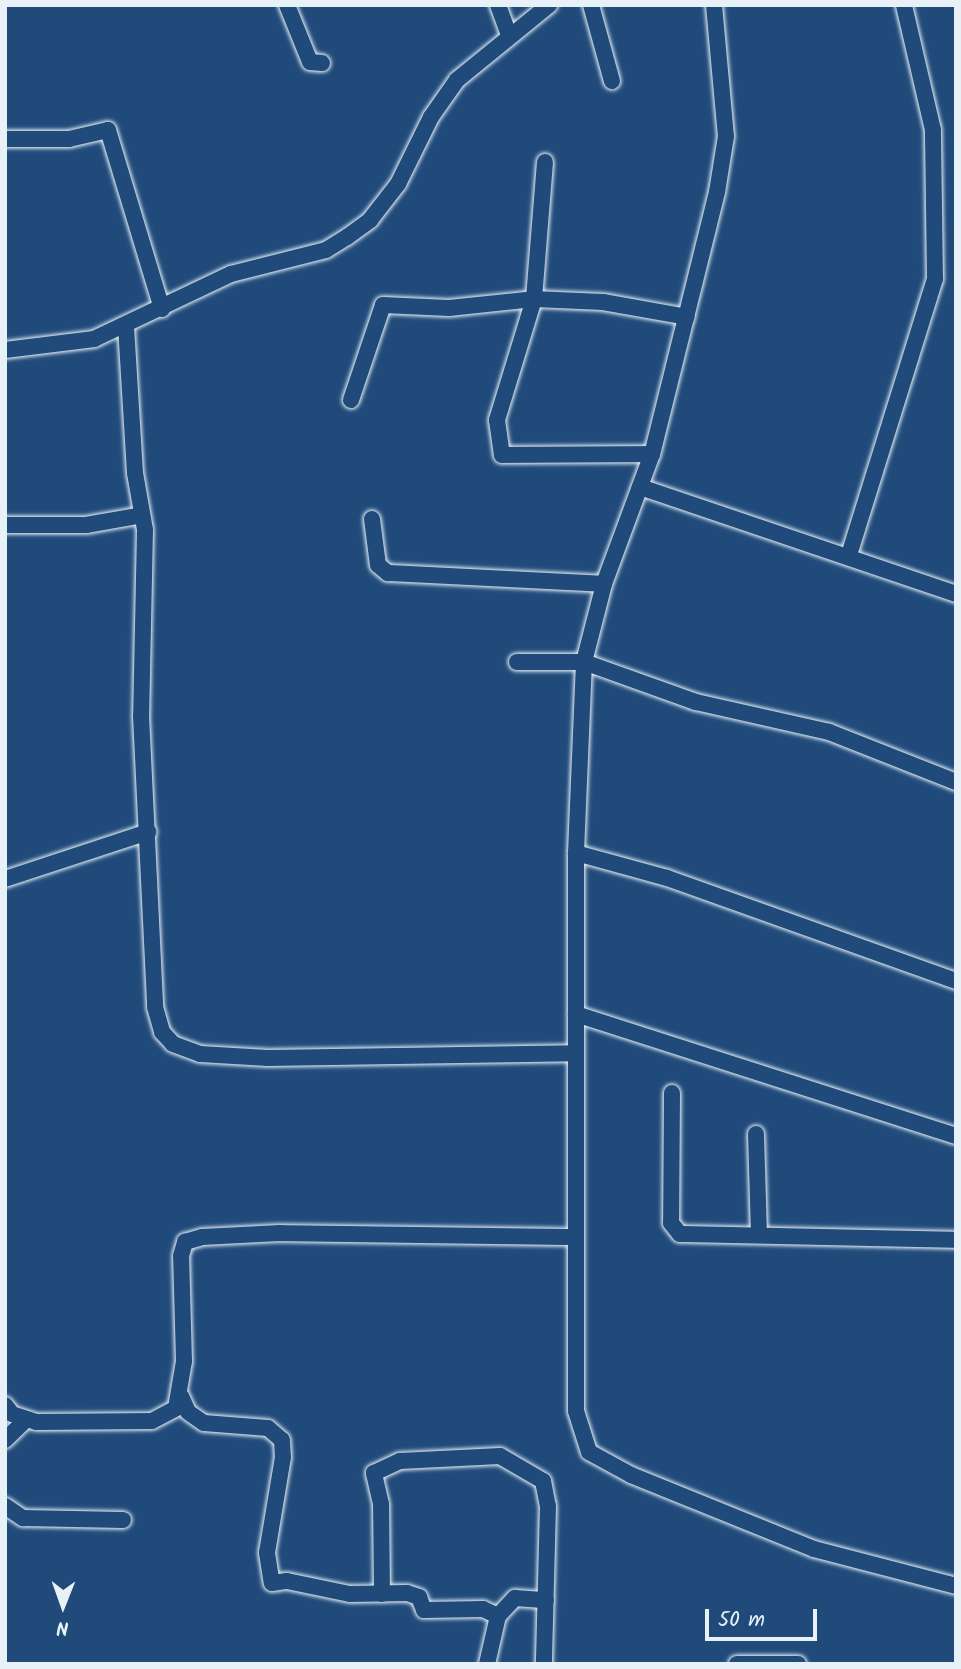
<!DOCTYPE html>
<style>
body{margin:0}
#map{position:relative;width:961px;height:1669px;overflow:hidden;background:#1f4a7a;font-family:Kalam,sans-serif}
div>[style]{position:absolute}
.roads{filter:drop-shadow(0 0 2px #e8f1f8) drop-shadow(0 0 2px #e8f1f8)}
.street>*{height:16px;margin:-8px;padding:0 8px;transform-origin:8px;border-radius:8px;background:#1f4a7a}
span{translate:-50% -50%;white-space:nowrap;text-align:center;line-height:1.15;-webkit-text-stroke:5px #1f4a7a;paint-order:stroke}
.frame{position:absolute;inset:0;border:7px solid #e8f1f8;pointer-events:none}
.north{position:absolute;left:28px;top:1571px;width:70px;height:70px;-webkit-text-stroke:5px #1f4a7a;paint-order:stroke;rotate:181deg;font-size:19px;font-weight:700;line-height:28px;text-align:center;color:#e8f1f8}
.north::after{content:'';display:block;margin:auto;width:24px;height:32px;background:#e8f1f8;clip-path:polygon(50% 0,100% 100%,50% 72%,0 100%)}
.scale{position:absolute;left:705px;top:1609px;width:112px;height:32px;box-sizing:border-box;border:4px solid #e8f1f8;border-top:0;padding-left:9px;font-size:21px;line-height:24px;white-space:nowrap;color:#e8f1f8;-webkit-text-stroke:5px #1f4a7a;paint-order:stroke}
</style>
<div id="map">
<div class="roads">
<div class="street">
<i style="left:287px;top:5px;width:61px;rotate:68deg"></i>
<i style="left:310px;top:62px;width:12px;rotate:5deg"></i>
<i style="left:498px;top:5px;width:32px;rotate:70deg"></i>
<i style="left:591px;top:5px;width:79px;rotate:74.6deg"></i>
<i style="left:714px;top:5px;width:132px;rotate:84.8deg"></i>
<i style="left:726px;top:136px;width:57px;rotate:99.1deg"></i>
<i style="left:717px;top:192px;width:270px;rotate:103.9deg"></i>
<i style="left:652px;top:454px;width:139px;rotate:110.3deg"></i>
<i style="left:604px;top:584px;width:81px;rotate:104.4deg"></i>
<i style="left:584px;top:662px;width:191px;rotate:92.4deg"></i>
<i style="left:576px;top:853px;width:558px;rotate:90deg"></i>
<i style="left:576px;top:1411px;width:43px;rotate:72.4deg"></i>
<i style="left:589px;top:1452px;width:48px;rotate:28.7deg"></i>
<i style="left:631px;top:1475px;width:197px;rotate:22deg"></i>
<i style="left:814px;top:1549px;width:147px;rotate:14.6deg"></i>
<i style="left:5px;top:139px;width:64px"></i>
<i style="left:69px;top:139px;width:40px;rotate:-13deg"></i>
<i style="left:108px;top:130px;width:187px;rotate:73.2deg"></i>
<i style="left:545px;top:162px;width:137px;rotate:94.6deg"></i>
<i style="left:534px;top:299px;width:127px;rotate:107deg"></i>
<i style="left:497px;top:420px;width:35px;rotate:82deg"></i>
<i style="left:502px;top:455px;width:150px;rotate:-0.4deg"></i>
<i style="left:126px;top:326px;width:147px;rotate:86.5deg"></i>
<i style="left:135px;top:473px;width:58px;rotate:80deg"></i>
<i style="left:145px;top:530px;width:186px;rotate:91.2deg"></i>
<i style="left:141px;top:716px;width:291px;rotate:87.2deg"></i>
<i style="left:155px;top:1007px;width:26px;rotate:74deg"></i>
<i style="left:162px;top:1032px;width:16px;rotate:47deg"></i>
<i style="left:173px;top:1044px;width:29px;rotate:20deg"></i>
<i style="left:200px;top:1054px;width:68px;rotate:3.4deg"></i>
<i style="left:268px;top:1058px;width:307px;rotate:-0.9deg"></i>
<i style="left:5px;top:350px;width:90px;rotate:-7deg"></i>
<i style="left:94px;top:339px;width:152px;rotate:-25.4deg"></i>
<i style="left:231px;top:274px;width:98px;rotate:-14.2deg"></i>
<i style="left:326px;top:250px;width:25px;rotate:-32deg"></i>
<i style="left:347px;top:237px;width:29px;rotate:-36deg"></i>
<i style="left:370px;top:220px;width:46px;rotate:-52.1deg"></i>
<i style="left:398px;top:184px;width:75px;rotate:-63.8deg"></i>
<i style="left:431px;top:117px;width:45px;rotate:-54.9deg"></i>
<i style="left:457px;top:80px;width:119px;rotate:-39.2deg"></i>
<i style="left:351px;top:400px;width:100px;rotate:-71.4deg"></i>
<i style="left:383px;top:305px;width:66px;rotate:2.6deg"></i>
<i style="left:449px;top:308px;width:85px;rotate:-6deg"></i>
<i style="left:534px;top:299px;width:69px;rotate:2.5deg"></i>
<i style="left:603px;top:302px;width:85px;rotate:10.1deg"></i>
<i style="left:640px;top:487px;width:334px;rotate:18.7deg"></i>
<i style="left:372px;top:519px;width:46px;rotate:82.6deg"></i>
<i style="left:378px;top:565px;width:13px;rotate:39deg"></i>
<i style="left:388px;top:573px;width:216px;rotate:2.9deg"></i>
<i style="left:5px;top:525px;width:81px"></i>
<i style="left:86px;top:525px;width:57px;rotate:-10.1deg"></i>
<i style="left:849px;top:555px;width:289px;rotate:-72.7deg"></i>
<i style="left:935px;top:279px;width:149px;rotate:-90.8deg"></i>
<i style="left:933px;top:130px;width:128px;rotate:-103.1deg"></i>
<i style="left:517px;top:662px;width:67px"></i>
<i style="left:584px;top:662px;width:119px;rotate:19.7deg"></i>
<i style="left:696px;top:702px;width:136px;rotate:12.7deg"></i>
<i style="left:829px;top:732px;width:136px;rotate:21.5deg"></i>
<i style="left:576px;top:853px;width:94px;rotate:15.4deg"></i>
<i style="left:667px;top:878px;width:307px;rotate:19.6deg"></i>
<i style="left:5px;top:879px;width:151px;rotate:-18.2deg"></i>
<i style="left:576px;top:1014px;width:399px;rotate:17.8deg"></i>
<i style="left:672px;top:1093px;width:130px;rotate:90.4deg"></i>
<i style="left:671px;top:1223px;width:14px;rotate:51deg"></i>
<i style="left:680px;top:1234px;width:276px;rotate:1.2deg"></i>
<i style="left:756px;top:1134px;width:100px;rotate:88.3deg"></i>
<i style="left:181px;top:1396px;width:17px;rotate:66deg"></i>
<i style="left:188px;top:1412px;width:19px;rotate:35deg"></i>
<i style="left:204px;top:1423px;width:64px;rotate:4.5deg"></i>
<i style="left:268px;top:1428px;width:18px;rotate:41deg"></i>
<i style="left:282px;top:1440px;width:17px;rotate:87deg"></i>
<i style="left:283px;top:1457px;width:97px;rotate:99.5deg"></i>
<i style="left:267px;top:1553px;width:30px;rotate:81deg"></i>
<i style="left:272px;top:1583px;width:15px;rotate:-8deg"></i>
<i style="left:287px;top:1581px;width:64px;rotate:11.7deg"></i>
<i style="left:350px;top:1594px;width:57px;rotate:-1deg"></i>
<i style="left:407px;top:1593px;width:13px;rotate:18deg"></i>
<i style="left:419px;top:1597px;width:14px;rotate:69deg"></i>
<i style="left:424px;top:1610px;width:59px;rotate:-1deg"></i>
<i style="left:483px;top:1609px;width:17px;rotate:25deg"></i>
<i style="left:498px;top:1616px;width:25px;rotate:-47deg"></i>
<i style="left:515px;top:1598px;width:31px;rotate:4deg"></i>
<i style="left:5px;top:1405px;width:11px;rotate:52deg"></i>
<i style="left:12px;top:1414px;width:26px;rotate:18deg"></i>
<i style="left:37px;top:1422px;width:115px;rotate:-0.5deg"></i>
<i style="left:152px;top:1421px;width:27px;rotate:-28deg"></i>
<i style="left:176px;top:1408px;width:48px;rotate:-80.3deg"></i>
<i style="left:184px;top:1361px;width:105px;rotate:-91.6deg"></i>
<i style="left:181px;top:1256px;width:15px;rotate:-74deg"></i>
<i style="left:185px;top:1242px;width:18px;rotate:-16deg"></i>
<i style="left:202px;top:1237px;width:78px;rotate:-2.9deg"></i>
<i style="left:280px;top:1233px;width:296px;rotate:0.8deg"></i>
<i style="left:5px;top:1440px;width:29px;rotate:-44deg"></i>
<i style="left:5px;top:1506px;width:22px;rotate:34deg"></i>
<i style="left:23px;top:1518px;width:100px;rotate:1.1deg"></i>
<i style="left:382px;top:1594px;width:90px;rotate:-90.6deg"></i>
<i style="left:381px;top:1504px;width:32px;rotate:-103deg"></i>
<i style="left:374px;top:1473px;width:29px;rotate:-25deg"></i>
<i style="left:400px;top:1461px;width:100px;rotate:-2.9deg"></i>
<i style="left:500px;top:1456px;width:50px;rotate:30.2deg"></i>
<i style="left:543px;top:1481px;width:25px;rotate:79deg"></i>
<i style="left:548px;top:1506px;width:158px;rotate:91.5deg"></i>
<i style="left:487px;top:1664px;width:49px;rotate:-77.1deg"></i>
<i style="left:737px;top:1664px;width:61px"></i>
</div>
</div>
<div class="frame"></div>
<div class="north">N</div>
<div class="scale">50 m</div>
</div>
